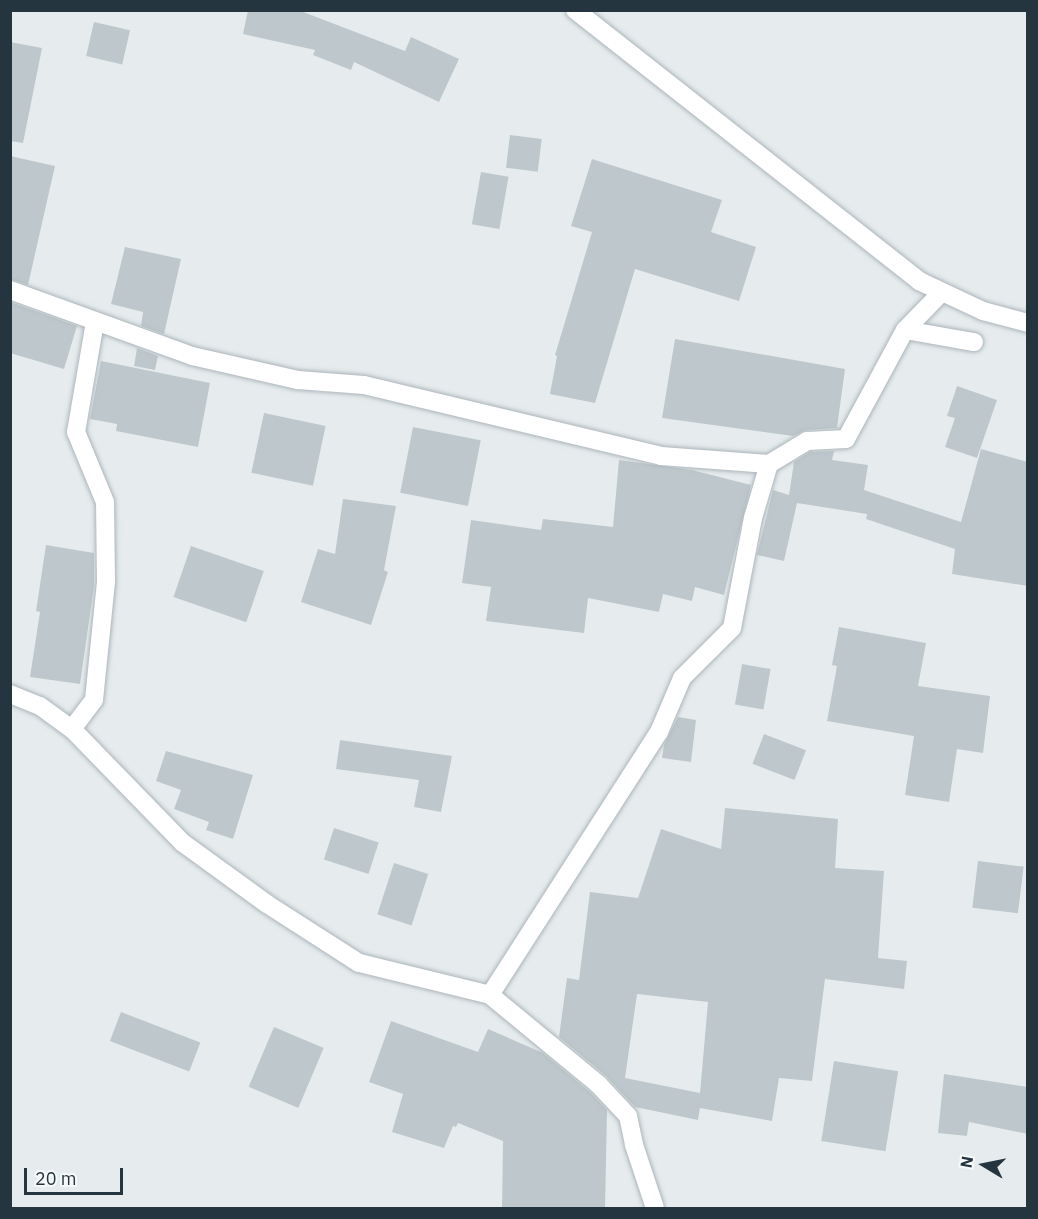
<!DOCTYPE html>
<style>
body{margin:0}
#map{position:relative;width:1038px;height:1219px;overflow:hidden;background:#e6ecee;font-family:"IBM Plex Sans",sans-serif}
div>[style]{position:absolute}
.building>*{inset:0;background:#bec8cc;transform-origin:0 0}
.roads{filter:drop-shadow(0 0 2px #acb5ba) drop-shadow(0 0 2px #acb5ba)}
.street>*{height:18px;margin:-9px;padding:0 9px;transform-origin:9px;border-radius:9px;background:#fff}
span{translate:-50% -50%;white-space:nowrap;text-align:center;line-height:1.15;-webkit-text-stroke:6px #f6fafa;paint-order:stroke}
.frame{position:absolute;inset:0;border:12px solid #253540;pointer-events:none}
.north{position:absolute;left:954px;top:1135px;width:60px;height:60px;-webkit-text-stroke:4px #f6fafa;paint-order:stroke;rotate:280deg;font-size:16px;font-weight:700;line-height:24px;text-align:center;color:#253540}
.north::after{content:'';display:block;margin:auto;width:21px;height:27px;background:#253540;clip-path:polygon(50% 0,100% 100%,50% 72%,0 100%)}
.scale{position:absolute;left:24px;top:1168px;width:99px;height:27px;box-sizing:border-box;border:3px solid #253540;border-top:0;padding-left:8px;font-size:18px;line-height:21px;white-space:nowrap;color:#253540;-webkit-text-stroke:4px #f6fafa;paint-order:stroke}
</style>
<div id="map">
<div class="building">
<i style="clip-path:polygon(248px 10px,298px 10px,405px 51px,411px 37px,459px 59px,439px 102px,354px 62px,351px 70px,313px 55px,315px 50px,243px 34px)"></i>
<i style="left:94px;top:22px;width:37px;height:35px;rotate:13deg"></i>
<i style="clip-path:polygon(10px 42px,42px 48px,23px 143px,10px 141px)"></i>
<i style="left:510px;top:135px;width:32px;height:33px;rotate:7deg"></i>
<i style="clip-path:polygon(10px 156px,55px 166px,28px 285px,10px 279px)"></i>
<i style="clip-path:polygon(592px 159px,722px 200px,711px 232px,756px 247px,739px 301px,635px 269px,595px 403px,550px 394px,557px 356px,555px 355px,592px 232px,571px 226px)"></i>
<i style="left:481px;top:172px;width:28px;height:53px;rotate:10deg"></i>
<i style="clip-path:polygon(125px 247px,181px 259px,164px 334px,141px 326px,143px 312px,111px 304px)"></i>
<i style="clip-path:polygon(10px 302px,77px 326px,64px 369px,10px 353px)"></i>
<i style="clip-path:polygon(675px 339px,845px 369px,837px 428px,806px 430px,793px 436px,662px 418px)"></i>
<i style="clip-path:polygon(137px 348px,158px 356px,155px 370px,134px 366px)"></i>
<i style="clip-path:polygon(101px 361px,210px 383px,198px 447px,116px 431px,117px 424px,90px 419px)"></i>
<i style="clip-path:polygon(957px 386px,997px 400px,977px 458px,945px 447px,955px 418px,947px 416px)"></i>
<i style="left:264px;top:413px;width:63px;height:61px;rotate:12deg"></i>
<i style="left:413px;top:427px;width:69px;height:67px;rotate:11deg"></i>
<i style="clip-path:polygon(981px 449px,1028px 462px,1028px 586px,952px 574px,955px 549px,866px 519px,867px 514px,797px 503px,784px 561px,757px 555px,773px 490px,789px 495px,794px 462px,810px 452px,834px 451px,832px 460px,868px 465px,864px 490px,961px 522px)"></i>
<i style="clip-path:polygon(619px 460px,692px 470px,751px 485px,724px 595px,695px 587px,692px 601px,663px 594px,659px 612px,588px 598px,584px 633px,486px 621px,491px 587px,462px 583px,471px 520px,541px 530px,543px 519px,613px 527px)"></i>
<i style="clip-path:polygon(343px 499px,396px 506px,384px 570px,388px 572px,371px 625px,301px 602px,318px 549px,335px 554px)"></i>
<i style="clip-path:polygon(46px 545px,94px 553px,94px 586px,80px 684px,30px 677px,40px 612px,36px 611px)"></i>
<i style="left:191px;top:546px;width:77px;height:54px;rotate:19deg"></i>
<i style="clip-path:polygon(839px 627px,926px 643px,918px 686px,990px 696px,983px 753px,957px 749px,949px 802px,905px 795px,914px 736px,827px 721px,837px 666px,832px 665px)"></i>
<i style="left:742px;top:664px;width:29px;height:41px;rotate:10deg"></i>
<i style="clip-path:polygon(678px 717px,696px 720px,691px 762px,662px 758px,664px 745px)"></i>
<i style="left:764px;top:734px;width:45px;height:32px;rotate:21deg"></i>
<i style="clip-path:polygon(340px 740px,452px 756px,441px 812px,414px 807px,419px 780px,336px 769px)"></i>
<i style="clip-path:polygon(166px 751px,253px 775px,233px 839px,206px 830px,209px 822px,174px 809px,181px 790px,156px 781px)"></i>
<i style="clip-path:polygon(evenodd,725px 808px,838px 819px,835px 868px,884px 871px,878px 958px,907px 961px,904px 989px,825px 979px,812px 1081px,779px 1078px,772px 1121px,700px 1108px,698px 1120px,635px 1107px,605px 1075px,559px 1037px,567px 978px,579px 980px,590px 892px,638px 898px,661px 829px,721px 849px,725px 808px,637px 994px,708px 1002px,700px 1093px,625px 1078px,637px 994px)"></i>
<i style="left:334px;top:828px;width:47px;height:33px;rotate:18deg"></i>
<i style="left:978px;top:861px;width:46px;height:47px;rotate:7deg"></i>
<i style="left:394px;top:863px;width:36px;height:54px;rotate:18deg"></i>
<i style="left:121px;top:1012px;width:85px;height:31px;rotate:21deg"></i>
<i style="clip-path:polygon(391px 1021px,478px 1052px,488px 1029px,543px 1053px,590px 1092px,607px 1110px,605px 1209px,502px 1209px,503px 1141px,458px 1123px,456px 1127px,453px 1126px,444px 1148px,392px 1132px,403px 1094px,369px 1082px)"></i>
<i style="left:274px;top:1027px;width:54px;height:65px;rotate:23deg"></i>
<i style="left:834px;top:1061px;width:65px;height:81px;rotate:9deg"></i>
<i style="clip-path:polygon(944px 1074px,1028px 1087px,1028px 1134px,969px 1122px,967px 1136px,938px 1133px)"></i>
</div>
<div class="roads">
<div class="street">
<i style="left:575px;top:10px;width:438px;rotate:38.2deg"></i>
<i style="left:919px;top:281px;width:71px;rotate:25.1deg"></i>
<i style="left:983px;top:311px;width:47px;rotate:14.9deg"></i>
<i style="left:10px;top:290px;width:194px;rotate:19.9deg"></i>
<i style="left:192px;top:356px;width:109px;rotate:12.8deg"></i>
<i style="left:298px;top:380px;width:66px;rotate:4.3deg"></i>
<i style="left:364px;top:385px;width:305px;rotate:13.4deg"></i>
<i style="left:661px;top:456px;width:108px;rotate:4.2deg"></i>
<i style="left:905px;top:330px;width:70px;rotate:9.9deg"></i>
<i style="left:10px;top:694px;width:32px;rotate:22deg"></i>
<i style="left:40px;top:706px;width:39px;rotate:36deg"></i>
<i style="left:72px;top:729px;width:159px;rotate:45.8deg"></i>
<i style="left:183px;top:843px;width:104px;rotate:36deg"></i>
<i style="left:267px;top:904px;width:109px;rotate:32.7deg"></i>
<i style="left:359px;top:963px;width:135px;rotate:13.7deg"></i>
<i style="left:490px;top:995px;width:140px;rotate:39.5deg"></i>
<i style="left:598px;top:1084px;width:44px;rotate:46.8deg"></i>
<i style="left:628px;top:1116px;width:30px;rotate:78deg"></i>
<i style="left:634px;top:1145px;width:66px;rotate:71.6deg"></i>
<i style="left:72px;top:729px;width:36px;rotate:-53deg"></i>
<i style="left:94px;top:700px;width:119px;rotate:-84.2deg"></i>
<i style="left:106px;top:582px;width:80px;rotate:-90.7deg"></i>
<i style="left:105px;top:502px;width:76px;rotate:-112.5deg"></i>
<i style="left:76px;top:432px;width:112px;rotate:-80.2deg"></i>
<i style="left:490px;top:995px;width:313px;rotate:-57.3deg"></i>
<i style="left:659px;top:732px;width:59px;rotate:-66.9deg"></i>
<i style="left:682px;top:678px;width:71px;rotate:-45deg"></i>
<i style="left:732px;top:628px;width:112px;rotate:-79.2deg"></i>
<i style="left:753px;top:518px;width:56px;rotate:-73.5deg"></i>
<i style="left:769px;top:464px;width:44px;rotate:-31.2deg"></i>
<i style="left:807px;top:441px;width:39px;rotate:-3deg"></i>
<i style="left:846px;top:439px;width:124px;rotate:-61.6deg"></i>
<i style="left:905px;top:330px;width:53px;rotate:-45.8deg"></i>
</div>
</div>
<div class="frame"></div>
<div class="north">N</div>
<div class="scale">20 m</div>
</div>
